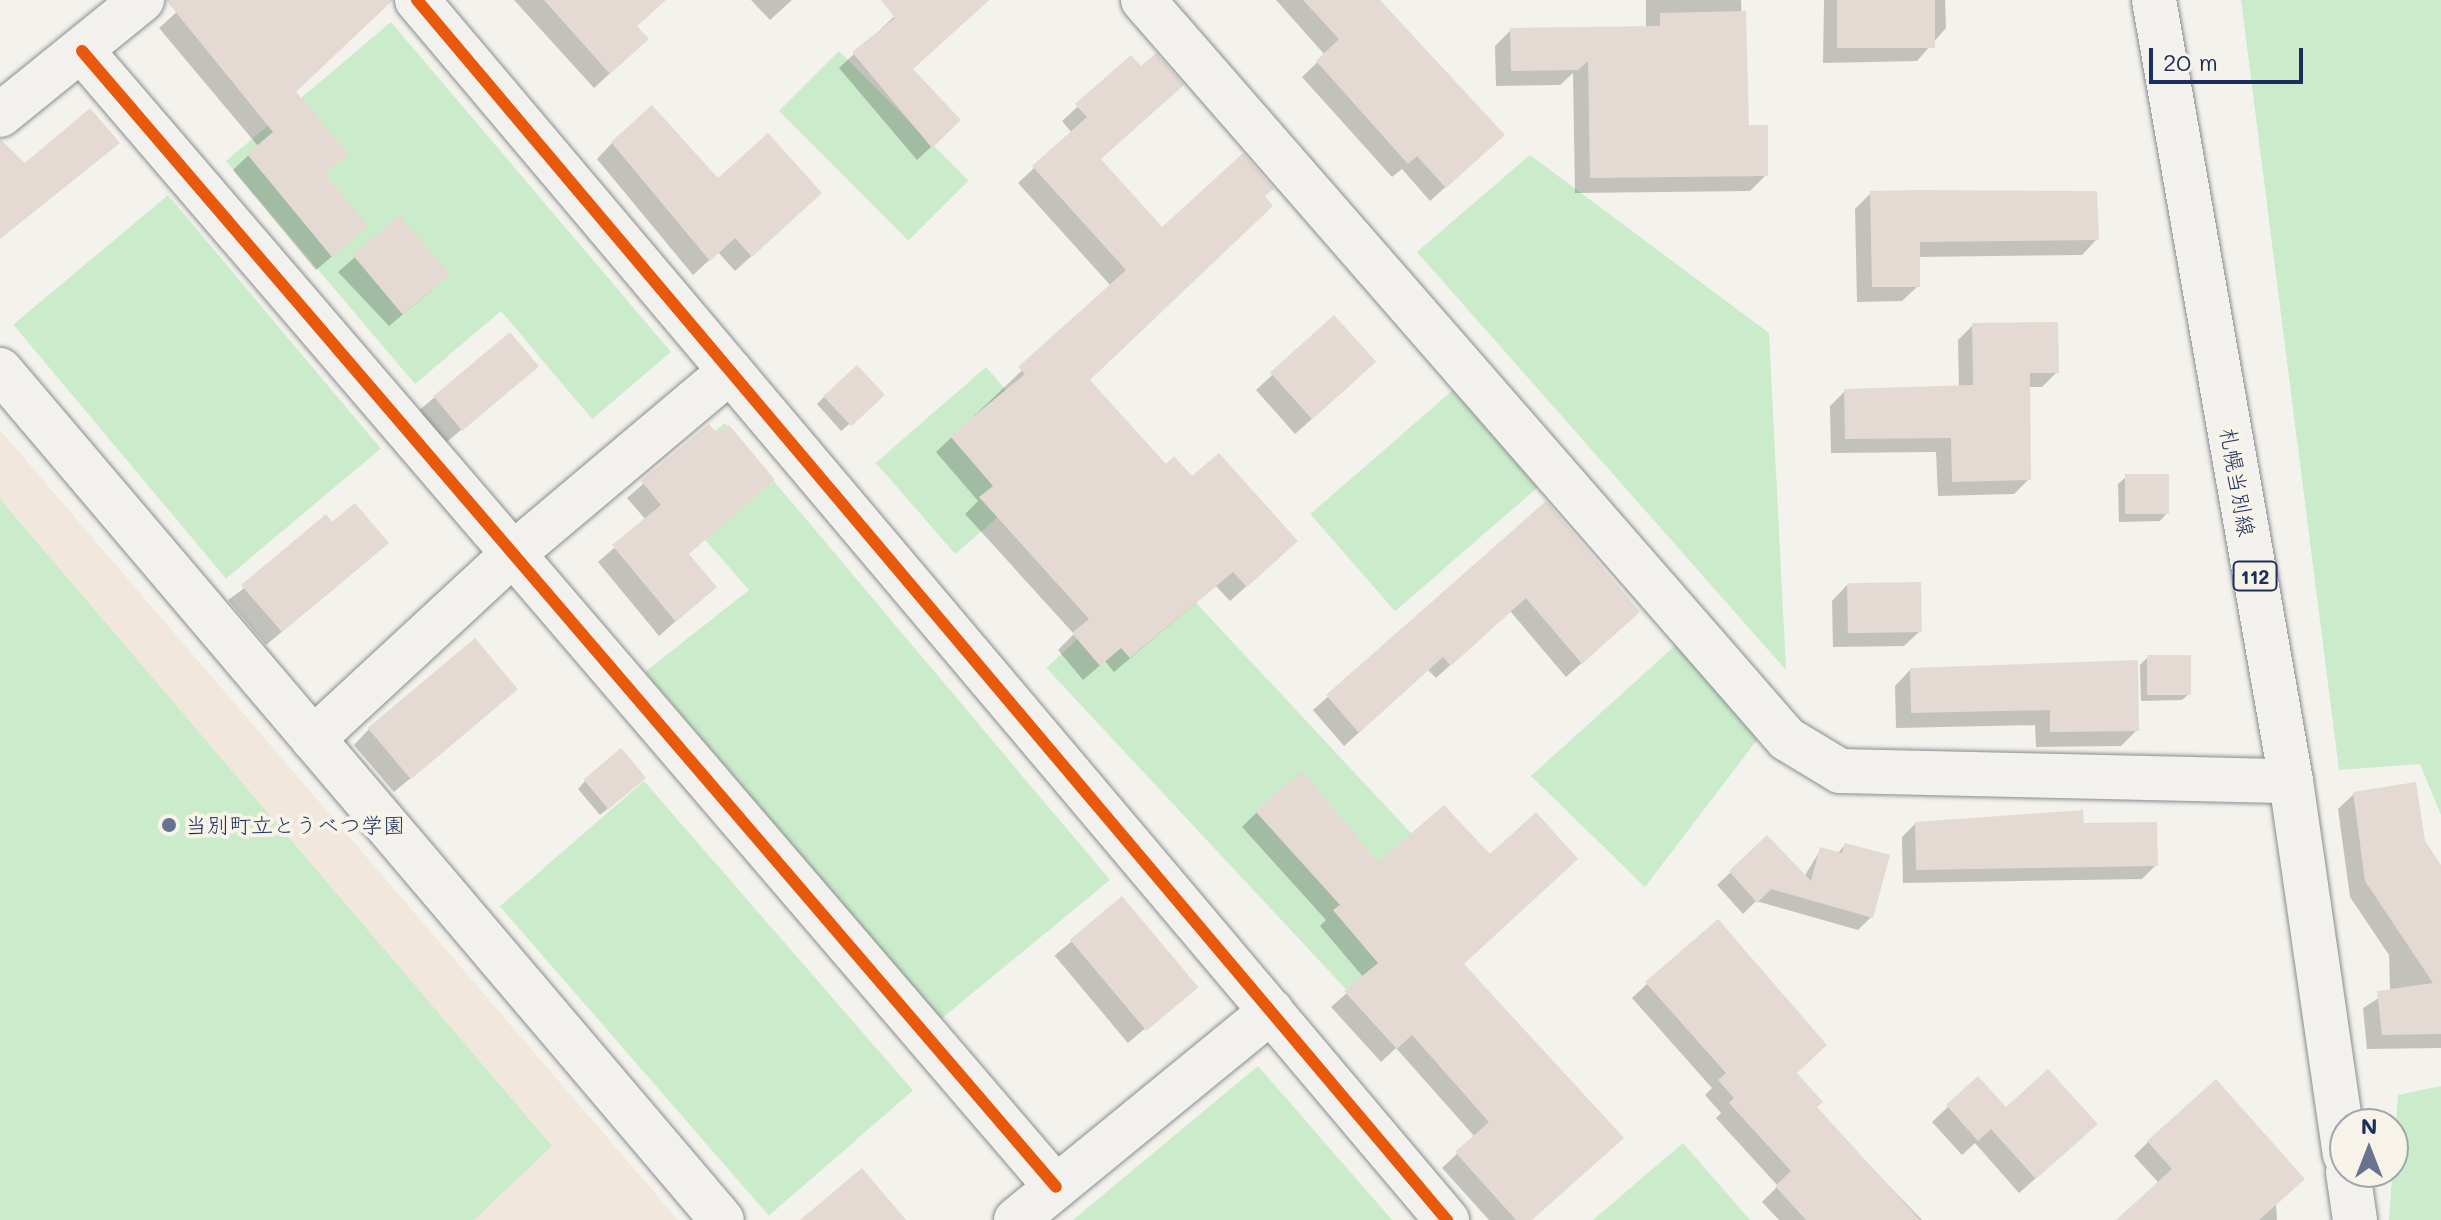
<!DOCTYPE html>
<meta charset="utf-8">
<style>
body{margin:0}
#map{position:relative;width:2441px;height:1220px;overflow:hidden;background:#f4f2ec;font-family:Mali,"Klee One",sans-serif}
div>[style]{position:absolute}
.built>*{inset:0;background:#f2e7dc}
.green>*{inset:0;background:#caeccb;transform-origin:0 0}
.shadow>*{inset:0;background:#0003;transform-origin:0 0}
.building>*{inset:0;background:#e4dad3;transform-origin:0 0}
.roads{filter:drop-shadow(0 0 2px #898c92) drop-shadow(0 0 2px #898c92)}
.street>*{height:44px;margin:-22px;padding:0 22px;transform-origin:22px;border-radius:22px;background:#f2f1ed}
.primary>*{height:44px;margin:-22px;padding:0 22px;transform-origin:22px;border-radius:22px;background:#f2f1ed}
.cycleway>*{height:12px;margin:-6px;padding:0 6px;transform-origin:6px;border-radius:6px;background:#e8590c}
.dots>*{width:22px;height:22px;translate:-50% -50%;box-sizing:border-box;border:4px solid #f7f3e8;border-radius:50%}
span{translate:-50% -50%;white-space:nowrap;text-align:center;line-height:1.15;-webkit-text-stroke:8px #f7f3e8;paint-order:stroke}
.shield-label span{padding:2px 6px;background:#f7f3e8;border:2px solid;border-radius:6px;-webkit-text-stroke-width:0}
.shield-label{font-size:20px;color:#1b2f5e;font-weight:700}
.street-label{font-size:22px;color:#1b2f5e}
.poi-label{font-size:22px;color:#1b2f5e}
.left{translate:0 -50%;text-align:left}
.north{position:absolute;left:2329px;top:1108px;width:80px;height:80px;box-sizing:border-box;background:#f7f3e8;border:2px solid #9fa5b1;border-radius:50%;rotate:0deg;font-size:22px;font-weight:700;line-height:32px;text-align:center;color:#1b2f5e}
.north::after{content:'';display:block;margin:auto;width:28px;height:36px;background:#677390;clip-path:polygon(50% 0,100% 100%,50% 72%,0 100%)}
.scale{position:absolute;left:2149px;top:48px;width:154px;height:36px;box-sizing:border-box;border:4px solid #1b2f5e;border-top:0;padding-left:10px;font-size:24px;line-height:28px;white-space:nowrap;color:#1b2f5e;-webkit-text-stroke:6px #f7f3e8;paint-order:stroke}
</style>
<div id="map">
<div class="built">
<i style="clip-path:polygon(0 430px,678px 1220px,0 1220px)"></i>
</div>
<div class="green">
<i style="clip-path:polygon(2241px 0,2441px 0,2441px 815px,2420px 764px,2339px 770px)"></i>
<i style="clip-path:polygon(391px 22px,671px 352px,592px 419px,501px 311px,415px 384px,226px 161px)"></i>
<i style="left:839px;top:51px;width:183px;height:85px;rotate:45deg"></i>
<i style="clip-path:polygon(1530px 155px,1769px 333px,1786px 670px,1417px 252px)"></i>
<i style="left:168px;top:195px;width:331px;height:202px;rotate:50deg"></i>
<i style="left:986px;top:367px;width:121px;height:146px;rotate:49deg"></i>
<i style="left:1453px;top:390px;width:129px;height:189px;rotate:49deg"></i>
<i style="clip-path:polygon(725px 423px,1110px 880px,941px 1019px,645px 672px,749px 590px,652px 479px)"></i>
<i style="clip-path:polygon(0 499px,552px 1146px,474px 1220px,0 1220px)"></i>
<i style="left:1159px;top:563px;width:452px;height:154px;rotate:47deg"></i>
<i style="clip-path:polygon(1678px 643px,1760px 736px,1645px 887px,1531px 776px)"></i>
<i style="left:644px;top:781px;width:410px;height:191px;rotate:49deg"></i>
<i style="clip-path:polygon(1258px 1066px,1392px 1220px,1073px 1220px)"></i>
<i style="clip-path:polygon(2441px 1086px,2441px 1220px,2389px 1220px,2398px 1095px)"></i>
<i style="clip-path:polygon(1683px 1143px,1750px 1220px,1593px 1220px)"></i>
</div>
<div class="shadow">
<i style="clip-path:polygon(190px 0,370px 0,380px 12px,294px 92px,346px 154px,324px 175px,351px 240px,316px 270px,233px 170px,258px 146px,159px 28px)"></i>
<i style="clip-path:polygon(514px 0,654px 0,635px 27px,631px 54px,594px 88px)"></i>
<i style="clip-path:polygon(751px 0,792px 0,770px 20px)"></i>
<i style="clip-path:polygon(912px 0,989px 0,911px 70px,945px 134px,917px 160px,839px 68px)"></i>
<i style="clip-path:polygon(1276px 0,1378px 0,1488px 149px,1430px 201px,1402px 169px,1392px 177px,1302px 77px,1325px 55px)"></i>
<i style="clip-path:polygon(1646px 0,1741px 0,1747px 127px,1766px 175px,1750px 191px,1575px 193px,1573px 73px,1560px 85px,1496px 86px,1495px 46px,1511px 30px,1646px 28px)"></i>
<i style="clip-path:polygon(1824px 0,1945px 0,1946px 28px,1917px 61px,1823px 63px)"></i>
<i style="clip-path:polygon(1131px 58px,1100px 160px,1162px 230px,1087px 380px,1165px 467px,1192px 479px,1280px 556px,1230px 601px,1216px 586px,1114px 672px,1105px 661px,1083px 680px,1058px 650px,1074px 634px,965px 514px,978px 501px,936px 452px,1111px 286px,1018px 183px,1072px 133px,1062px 121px)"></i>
<i style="clip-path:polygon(612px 143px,717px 181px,804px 208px,735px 271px,718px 252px,693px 275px,597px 159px)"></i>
<i style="clip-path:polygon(1871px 193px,2097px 239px,2082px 255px,1918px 257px,1918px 286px,1902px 301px,1857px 302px,1855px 209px)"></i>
<i style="clip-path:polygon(400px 218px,432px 290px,389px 326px,338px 272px)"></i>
<i style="clip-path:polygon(1334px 318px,1358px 378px,1295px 434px,1256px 390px)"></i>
<i style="clip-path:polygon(1973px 325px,2057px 372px,2042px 387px,2028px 387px,2029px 479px,2014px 494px,1938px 496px,1936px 452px,1831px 453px,1830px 406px,1845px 391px,1959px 387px,1958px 340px)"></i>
<i style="left:510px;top:334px;width:42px;height:121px;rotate:50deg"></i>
<i style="clip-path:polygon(824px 397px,875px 402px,841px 431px,817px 404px)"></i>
<i style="clip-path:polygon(709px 426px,688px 555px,714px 587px,659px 636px,598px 562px,646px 520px,627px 498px)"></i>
<i style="clip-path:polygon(2126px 477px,2167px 513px,2160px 521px,2119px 522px,2118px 484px)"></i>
<i style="clip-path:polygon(1546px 504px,1623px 626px,1566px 677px,1510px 611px,1436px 678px,1428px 670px,1344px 746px,1313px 710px)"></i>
<i style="clip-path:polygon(332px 524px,372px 557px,266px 645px,228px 600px)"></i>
<i style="clip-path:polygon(1847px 585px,1920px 631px,1904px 646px,1833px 647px,1832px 601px)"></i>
<i style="clip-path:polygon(2148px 657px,2190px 693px,2182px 700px,2141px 701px,2140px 665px)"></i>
<i style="clip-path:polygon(1910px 670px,2137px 730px,2121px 746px,2036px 747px,2035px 725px,1896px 728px,1895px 686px)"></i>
<i style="clip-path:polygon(499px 704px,394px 792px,354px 745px,369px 729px)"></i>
<i style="clip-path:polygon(585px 781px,636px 785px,600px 815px,578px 789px)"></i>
<i style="clip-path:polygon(2354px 794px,2423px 841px,2441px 868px,2441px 1048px,2367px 1049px,2363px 1008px,2390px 991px,2389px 955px,2350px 897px,2338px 809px)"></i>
<i style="clip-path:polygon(1257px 812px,1462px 965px,1531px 1220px,1489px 1220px,1442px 1168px,1475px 1137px,1396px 1048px,1381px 1062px,1331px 1007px,1364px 978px,1320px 926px,1326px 920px,1242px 827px)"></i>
<i style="clip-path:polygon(1916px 823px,2082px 825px,2156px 865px,2142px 879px,1903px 883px,1902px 837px)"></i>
<i style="clip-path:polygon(1767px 838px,1804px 877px,1821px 849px,1837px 854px,1845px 845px,1871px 917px,1858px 930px,1756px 901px,1743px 914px,1717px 885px)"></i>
<i style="left:1122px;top:899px;width:114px;height:88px;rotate:50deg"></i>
<i style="clip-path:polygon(1647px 984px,1795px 1074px,1814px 1108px,1922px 1220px,1779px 1220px,1762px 1202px,1778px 1186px,1716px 1118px,1721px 1113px,1705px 1095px,1712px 1088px,1632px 998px)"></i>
<i style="clip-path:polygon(1978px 1079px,2005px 1110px,2080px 1139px,2019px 1193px,1975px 1143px,1962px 1155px,1932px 1122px)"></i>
<i style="clip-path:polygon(2148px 1142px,2276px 1204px,2277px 1220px,2120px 1220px,2159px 1183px,2134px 1156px)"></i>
</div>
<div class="building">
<i style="clip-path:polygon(166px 0,393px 0,296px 92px,349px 154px,325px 174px,368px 226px,332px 257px,247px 154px,273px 132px)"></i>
<i style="clip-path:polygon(544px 0,666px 0,637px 26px,649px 39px,610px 74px)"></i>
<i style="clip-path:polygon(881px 0,989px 0,913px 69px,961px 120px,932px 148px,852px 52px,895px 18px)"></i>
<i style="clip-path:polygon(1303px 0,1380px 0,1505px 135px,1446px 188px,1417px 156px,1408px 164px,1316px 61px,1339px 39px)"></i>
<i style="left:1837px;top:0;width:98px;height:48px"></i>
<i style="clip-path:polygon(1746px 11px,1749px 125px,1768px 125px,1768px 176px,1590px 178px,1588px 61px,1578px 70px,1511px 71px,1510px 28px,1660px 26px,1660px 13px)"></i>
<i style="clip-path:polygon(1156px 53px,1184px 85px,1101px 159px,1162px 227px,1243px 153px,1274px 189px,1265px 196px,1273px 206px,1090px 380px,1166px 464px,1174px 456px,1192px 476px,1219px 453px,1298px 541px,1247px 587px,1233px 572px,1130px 658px,1121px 648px,1100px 666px,1072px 633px,1089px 619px,979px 497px,993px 486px,950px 436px,1025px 374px,1018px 367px,1126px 270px,1032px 166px,1087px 117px,1075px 104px,1131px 55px,1141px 66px)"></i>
<i style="clip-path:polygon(652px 105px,718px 178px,768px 133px,822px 193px,752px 257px,735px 238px,710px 261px,611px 142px)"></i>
<i style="clip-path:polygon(90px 108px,120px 143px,0 239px,0 139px,25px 163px)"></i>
<i style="clip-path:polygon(1919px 190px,2097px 191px,2099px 240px,1920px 242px,1920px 287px,1872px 287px,1870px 191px)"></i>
<i style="left:400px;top:215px;width:78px;height:62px;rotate:50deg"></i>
<i style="left:1334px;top:315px;width:63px;height:86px;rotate:48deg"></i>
<i style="clip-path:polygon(2058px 322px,2059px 373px,2030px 373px,2031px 480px,1952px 482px,1951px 438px,1845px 439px,1844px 389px,1973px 385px,1972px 323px)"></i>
<i style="left:510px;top:332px;width:45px;height:100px;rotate:50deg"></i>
<i style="left:857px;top:365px;width:41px;height:46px;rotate:47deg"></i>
<i style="clip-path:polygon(709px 424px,718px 434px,729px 425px,775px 480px,689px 554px,717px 587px,676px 622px,612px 545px,661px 505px,641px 481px)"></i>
<i style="left:2169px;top:474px;width:40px;height:44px;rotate:90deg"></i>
<i style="clip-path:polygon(1546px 501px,1640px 612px,1582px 664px,1526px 598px,1451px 666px,1443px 657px,1359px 733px,1326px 695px)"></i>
<i style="clip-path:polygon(355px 503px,389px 543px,282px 632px,241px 585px,326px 514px,332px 522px)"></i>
<i style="left:1921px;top:582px;width:50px;height:74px;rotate:89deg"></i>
<i style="left:475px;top:638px;width:67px;height:140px;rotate:50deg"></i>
<i style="left:2147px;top:655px;width:44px;height:40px"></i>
<i style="clip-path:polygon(2138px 660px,2139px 731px,2050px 732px,2050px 710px,1911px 713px,1910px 668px)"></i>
<i style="left:621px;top:748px;width:39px;height:49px;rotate:50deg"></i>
<i style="clip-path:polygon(1302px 771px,1378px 862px,1444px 805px,1490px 854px,1536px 812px,1578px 859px,1464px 964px,1624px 1138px,1532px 1220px,1516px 1220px,1455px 1152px,1489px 1122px,1412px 1035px,1397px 1049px,1344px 991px,1378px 963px,1333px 910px,1340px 905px,1255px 811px)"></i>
<i style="clip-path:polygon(2416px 782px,2425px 841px,2441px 865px,2441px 1034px,2382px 1035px,2377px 991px,2433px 983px,2365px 881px,2353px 792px)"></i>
<i style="clip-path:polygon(2083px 810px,2084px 823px,2157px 822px,2158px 866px,1916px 870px,1915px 822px)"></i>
<i style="clip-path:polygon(1767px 835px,1811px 881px,1820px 847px,1842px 853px,1845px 843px,1890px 855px,1873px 918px,1771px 889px,1757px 903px,1729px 871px)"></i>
<i style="left:1122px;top:896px;width:119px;height:68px;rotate:50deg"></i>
<i style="clip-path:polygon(1718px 919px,1827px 1045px,1797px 1073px,1823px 1102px,1817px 1107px,1920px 1220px,1806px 1220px,1775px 1186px,1791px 1171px,1729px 1103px,1734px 1098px,1718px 1080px,1726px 1073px,1645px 982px)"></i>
<i style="clip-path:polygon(2048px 1069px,2098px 1124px,2036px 1179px,1991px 1129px,1978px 1141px,1946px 1105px,1978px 1076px,2006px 1107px)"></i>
<i style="clip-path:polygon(2216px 1079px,2305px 1179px,2259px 1220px,2116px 1220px,2172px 1169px,2147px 1141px)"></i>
<i style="clip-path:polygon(862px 1168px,906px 1220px,800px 1220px)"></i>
</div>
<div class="roads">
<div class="street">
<i style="left:417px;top:0;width:1597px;rotate:49.83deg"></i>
<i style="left:1143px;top:0;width:980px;rotate:48.93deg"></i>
<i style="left:1787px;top:739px;width:62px;rotate:31.1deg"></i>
<i style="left:1840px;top:771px;width:451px;rotate:1.3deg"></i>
<i style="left:82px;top:51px;width:1496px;rotate:49.39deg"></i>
<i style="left:0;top:115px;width:183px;rotate:-39deg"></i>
<i style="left:0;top:370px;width:1115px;rotate:49.66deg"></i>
<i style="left:313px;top:739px;width:272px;rotate:-42.8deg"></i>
<i style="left:513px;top:554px;width:284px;rotate:-40.1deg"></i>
<i style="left:1016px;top:1220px;width:330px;rotate:-39.3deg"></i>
</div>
<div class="primary">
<i style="left:2154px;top:0;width:793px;rotate:80.05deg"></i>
<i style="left:2291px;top:781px;width:377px;rotate:81.8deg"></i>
<i style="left:2348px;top:1172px;width:49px;rotate:81.7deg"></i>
</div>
</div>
<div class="cycleway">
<i style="left:417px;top:0;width:1597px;rotate:49.83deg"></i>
<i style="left:82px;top:51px;width:1496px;rotate:49.39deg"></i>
</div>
<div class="dots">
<i style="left:169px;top:825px;background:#677390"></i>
</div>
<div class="shield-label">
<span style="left:2255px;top:576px">112</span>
</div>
<div class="street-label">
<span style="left:2238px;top:482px;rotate:80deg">札幌当別線</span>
</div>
<div class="poi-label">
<span class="left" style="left:185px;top:825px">当別町立とうべつ学園</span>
</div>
<div class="north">N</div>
<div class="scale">20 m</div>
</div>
